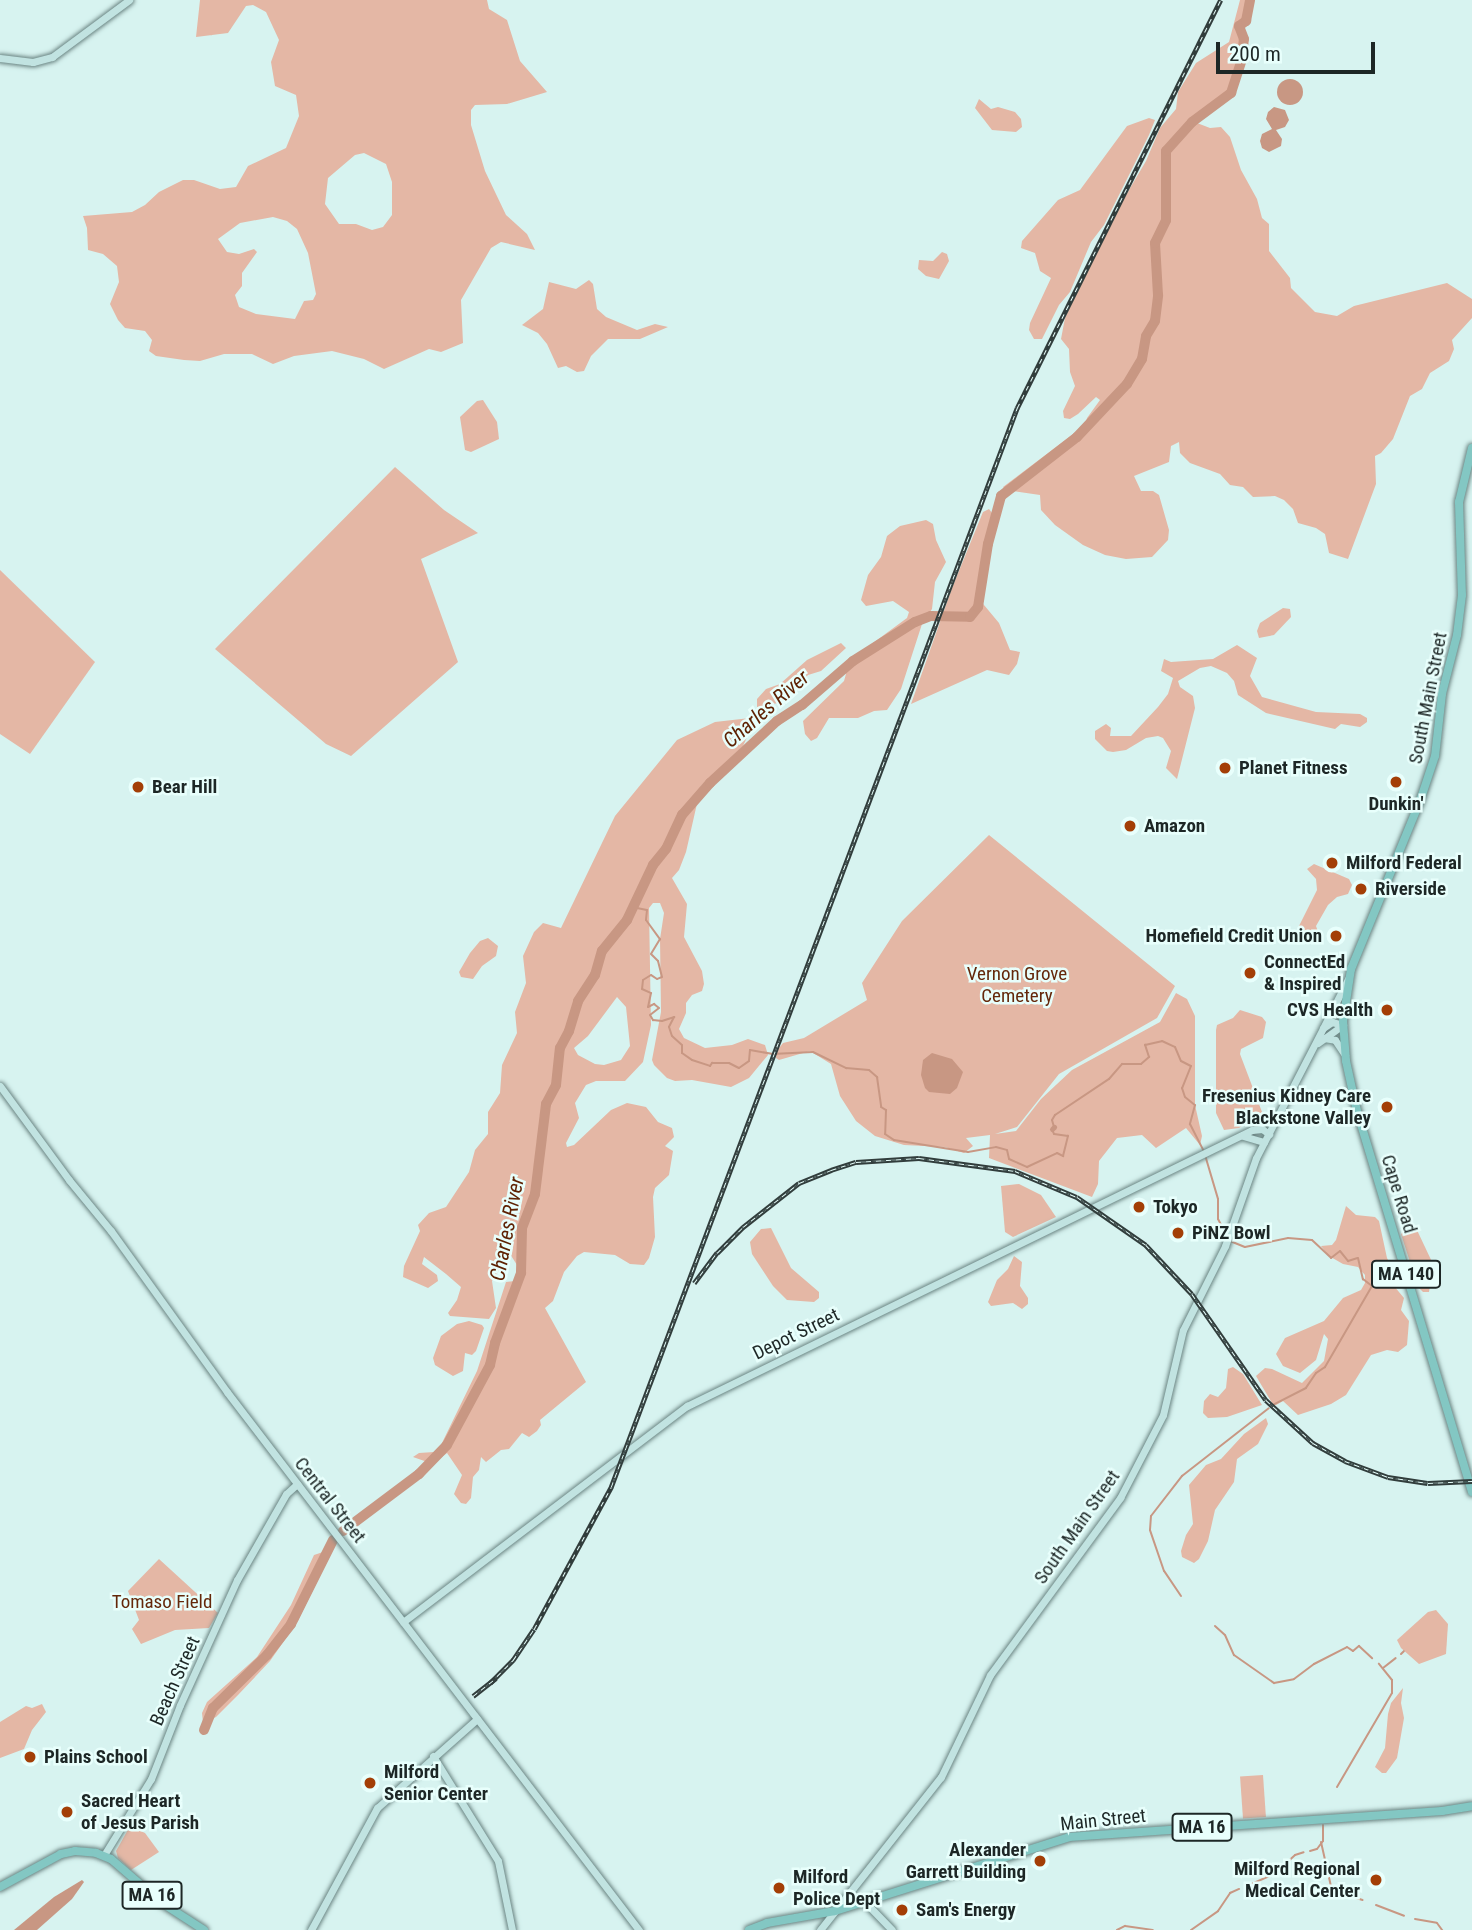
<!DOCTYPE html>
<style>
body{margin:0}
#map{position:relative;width:1472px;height:1930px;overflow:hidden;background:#d7f3f0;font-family:"Roboto Condensed",sans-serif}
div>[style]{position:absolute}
.green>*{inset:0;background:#e4b7a5;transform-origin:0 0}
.water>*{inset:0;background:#c89783}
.round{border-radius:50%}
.stream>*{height:2px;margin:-1px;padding:0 1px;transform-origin:1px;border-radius:1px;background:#c89783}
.canal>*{height:5px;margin:-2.5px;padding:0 2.5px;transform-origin:2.5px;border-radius:2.5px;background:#c89783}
.river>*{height:10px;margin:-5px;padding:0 5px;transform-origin:5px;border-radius:5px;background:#c89783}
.roads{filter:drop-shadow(0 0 2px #6b8583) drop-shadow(0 0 2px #6b8583)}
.secondary>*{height:7px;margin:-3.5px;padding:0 3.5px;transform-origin:3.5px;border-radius:3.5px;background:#c1e3e1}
.primary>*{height:8px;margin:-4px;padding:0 4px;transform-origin:4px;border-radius:4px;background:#83c7c3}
.rail>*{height:4.5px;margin-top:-2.25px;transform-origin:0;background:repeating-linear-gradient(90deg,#e8fffc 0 5px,#313d3c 0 10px);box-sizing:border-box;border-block:2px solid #313d3c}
.dots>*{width:19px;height:19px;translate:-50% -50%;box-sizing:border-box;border:4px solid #e8fffc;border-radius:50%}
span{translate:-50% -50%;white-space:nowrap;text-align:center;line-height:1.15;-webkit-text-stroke:5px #e8fffc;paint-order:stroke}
.shield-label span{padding:2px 5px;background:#e8fffc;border:2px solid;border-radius:5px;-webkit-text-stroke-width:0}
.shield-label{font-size:18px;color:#1d2726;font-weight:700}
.street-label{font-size:19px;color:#1d2726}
.poi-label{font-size:19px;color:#1d2726;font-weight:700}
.left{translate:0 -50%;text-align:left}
.right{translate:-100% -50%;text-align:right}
.park-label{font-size:19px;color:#64280a}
.water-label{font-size:21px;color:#5e2203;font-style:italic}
.scale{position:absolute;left:1216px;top:42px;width:159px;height:32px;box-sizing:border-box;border:4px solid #1d2726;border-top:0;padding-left:9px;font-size:21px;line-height:24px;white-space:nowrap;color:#1d2726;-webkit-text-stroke:5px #e8fffc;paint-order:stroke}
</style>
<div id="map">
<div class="green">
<i style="clip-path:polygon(evenodd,200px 0,487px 0,489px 9px,507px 20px,520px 61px,547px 92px,507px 104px,475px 105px,471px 110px,471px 125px,485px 171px,506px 215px,527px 234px,535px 250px,501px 242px,491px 248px,461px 300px,463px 343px,441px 352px,429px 349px,384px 369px,364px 359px,332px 351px,294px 356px,273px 364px,252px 354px,224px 354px,200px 361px,184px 360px,156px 356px,149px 351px,152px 340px,145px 331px,125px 328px,118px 320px,110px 304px,119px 282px,117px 266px,103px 254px,88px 250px,87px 228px,83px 216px,132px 212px,145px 205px,159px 192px,183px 180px,194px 180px,220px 189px,236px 187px,248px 166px,286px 148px,299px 116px,296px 95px,275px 86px,271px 62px,279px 40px,266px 12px,253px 5px,246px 6px,228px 33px,196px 37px,200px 0,364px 153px,386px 164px,392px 182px,392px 215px,383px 227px,372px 230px,356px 224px,339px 224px,325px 204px,328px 178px,355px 155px,364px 153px,200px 0,273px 217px,287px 221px,297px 229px,308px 253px,316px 294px,313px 300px,304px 301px,295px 319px,256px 314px,239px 307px,235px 295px,242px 286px,242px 273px,257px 252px,254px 249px,239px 254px,227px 252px,218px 239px,240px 223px,273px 217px)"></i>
<i style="clip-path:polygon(1240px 0,1250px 0,1246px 9px,1241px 52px,1232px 88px,1197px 123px,1210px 128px,1221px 127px,1230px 137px,1241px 170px,1257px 199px,1262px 218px,1269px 224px,1269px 251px,1290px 278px,1291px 288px,1315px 312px,1337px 316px,1354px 306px,1447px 283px,1472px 299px,1472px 318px,1452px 340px,1454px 349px,1449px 361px,1430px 373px,1422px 389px,1410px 396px,1393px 439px,1381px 453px,1375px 456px,1376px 484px,1348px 559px,1329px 553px,1325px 534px,1316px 528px,1298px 523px,1293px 509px,1284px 500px,1275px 496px,1253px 497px,1243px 487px,1230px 485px,1220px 474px,1190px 463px,1180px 453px,1179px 442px,1171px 446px,1169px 462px,1134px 476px,1141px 491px,1153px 491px,1159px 495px,1169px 530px,1168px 540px,1152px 557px,1126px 559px,1105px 555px,1083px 545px,1055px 525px,1041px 510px,1040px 495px,1005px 490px,1003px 487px,1085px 425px,1087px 418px,1100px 400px,1096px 397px,1078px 414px,1070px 419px,1064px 418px,1063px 411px,1075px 386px,1070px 372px,1069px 349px,1061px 339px,1065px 318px,1099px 241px,1146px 161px,1160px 128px,1176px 109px,1178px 92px,1196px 63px,1229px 42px)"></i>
<i style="clip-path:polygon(979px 99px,991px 109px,998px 107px,1015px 112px,1021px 119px,1022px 127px,1016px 132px,992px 130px,975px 108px)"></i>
<i style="clip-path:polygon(1149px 118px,1155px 120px,1149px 135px,1104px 225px,1091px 242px,1070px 292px,1059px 305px,1042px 339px,1034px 339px,1029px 330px,1030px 323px,1051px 278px,1040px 271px,1035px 253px,1021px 248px,1022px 241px,1058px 200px,1080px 190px,1127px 126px)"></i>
<i style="clip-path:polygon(942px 252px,947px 254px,949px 261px,939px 279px,926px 276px,918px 269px,919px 260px,933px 261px)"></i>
<i style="clip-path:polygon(589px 280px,593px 284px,597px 309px,606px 317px,637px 330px,655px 324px,668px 327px,640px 339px,608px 339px,591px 356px,584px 371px,577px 372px,566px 366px,558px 368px,547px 344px,538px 333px,522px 325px,543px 309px,549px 282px,576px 289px)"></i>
<i style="clip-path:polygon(483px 400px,497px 422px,499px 439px,471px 452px,465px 450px,460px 417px,477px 401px)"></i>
<i style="clip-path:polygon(395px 467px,444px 510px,478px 533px,421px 559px,458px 662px,351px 756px,326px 744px,215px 649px)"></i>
<i style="clip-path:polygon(989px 509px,992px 513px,982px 553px,979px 599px,999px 623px,1010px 650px,1020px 652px,1017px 664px,1009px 675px,987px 670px,911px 704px,952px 588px,983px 512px)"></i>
<i style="clip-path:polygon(926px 520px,933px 524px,936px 540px,946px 562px,935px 582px,932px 609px,922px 624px,901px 689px,887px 710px,874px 711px,858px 718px,829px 718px,817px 738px,811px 741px,805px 734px,803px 721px,844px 681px,846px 674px,843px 665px,907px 618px,909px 612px,893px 601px,866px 606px,861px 600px,868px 575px,881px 557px,887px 536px,900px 526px)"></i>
<i style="clip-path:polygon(0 570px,95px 662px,30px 754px,0 734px)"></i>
<i style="clip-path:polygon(1283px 608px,1290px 609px,1291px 617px,1274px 635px,1259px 638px,1257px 631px,1260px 623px)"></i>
<i style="clip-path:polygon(841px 643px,846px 648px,821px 671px,808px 675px,784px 702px,757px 707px,757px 699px,766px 689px,780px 684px,807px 660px)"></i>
<i style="clip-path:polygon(1237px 645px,1257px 658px,1250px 676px,1262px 697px,1316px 712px,1360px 714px,1367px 718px,1367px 722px,1360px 727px,1341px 724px,1335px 729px,1266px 713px,1238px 695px,1234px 681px,1227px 673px,1211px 666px,1200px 668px,1178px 681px,1180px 687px,1193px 696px,1195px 708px,1177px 779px,1166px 768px,1171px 751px,1163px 738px,1158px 736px,1146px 738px,1126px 750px,1113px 752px,1107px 751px,1095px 739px,1095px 731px,1106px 724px,1111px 728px,1110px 736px,1131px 736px,1158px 707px,1168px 694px,1173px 678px,1161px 671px,1164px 659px,1171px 662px,1213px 659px)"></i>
<i style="clip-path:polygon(evenodd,750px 718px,754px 722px,743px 746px,701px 786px,686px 852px,679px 870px,672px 878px,687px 904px,684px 937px,702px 971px,704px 984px,702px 991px,692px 995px,686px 1003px,686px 1013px,679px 1029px,684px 1038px,705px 1048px,732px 1045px,748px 1039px,765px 1045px,768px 1055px,749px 1078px,731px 1087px,692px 1080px,675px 1081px,667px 1078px,654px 1065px,652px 1060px,661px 1012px,660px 939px,664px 913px,660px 903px,653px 903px,649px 908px,651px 1025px,643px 1062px,625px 1081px,596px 1081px,586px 1085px,575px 1103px,579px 1118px,566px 1143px,567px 1147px,574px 1145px,611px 1110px,627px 1103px,646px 1107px,658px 1122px,672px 1128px,674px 1137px,665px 1146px,673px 1151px,669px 1175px,655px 1188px,653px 1197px,655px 1237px,649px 1258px,644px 1265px,630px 1264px,615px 1255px,584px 1252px,577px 1256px,564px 1272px,553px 1301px,545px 1308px,586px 1382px,540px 1420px,541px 1425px,537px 1431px,529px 1437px,522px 1433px,509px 1449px,501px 1450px,486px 1462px,481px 1457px,479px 1470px,473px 1477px,471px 1498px,466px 1504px,461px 1503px,454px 1494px,462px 1475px,447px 1453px,433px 1464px,413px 1457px,419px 1453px,434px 1452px,440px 1447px,477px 1371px,506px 1282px,515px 1281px,517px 1265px,510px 1254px,492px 1281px,496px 1308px,489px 1319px,450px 1316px,448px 1313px,457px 1300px,461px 1287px,446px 1274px,424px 1257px,422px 1264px,437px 1275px,438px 1281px,428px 1288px,403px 1277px,404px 1266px,420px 1231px,418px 1225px,429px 1213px,446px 1207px,469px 1172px,475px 1150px,488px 1134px,488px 1112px,500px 1093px,502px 1065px,517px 1033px,515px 1012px,526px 983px,523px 956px,534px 932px,543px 923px,561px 928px,615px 816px,677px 740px,715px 722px,750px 718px,617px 997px,626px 1007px,630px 1046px,621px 1060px,604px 1065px,595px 1064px,578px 1055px,574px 1048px,588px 1036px,617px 997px)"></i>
<i style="clip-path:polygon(989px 835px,1175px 986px,1157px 1018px,1059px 1074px,1017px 1127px,995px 1134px,1016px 1131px,1041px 1099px,1072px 1070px,1160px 1022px,1176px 993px,1187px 999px,1195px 1016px,1195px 1105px,1202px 1136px,1200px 1145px,1186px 1128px,1156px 1148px,1142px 1135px,1117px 1138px,1099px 1161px,1098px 1184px,1092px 1197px,989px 1158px,990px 1135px,966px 1138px,973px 1146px,964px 1153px,945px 1147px,904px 1145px,875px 1136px,856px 1121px,840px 1096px,831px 1064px,810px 1051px,779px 1060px,776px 1058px,776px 1052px,783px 1043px,804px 1038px,867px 1000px,862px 983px,902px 921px)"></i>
<i style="clip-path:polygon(1314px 864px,1349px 879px,1352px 885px,1348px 894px,1337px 897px,1328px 905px,1316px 926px,1322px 943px,1298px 928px,1317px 890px,1316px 879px,1307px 869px)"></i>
<i style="clip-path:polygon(488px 938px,498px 946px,496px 956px,482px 966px,473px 979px,461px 977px,459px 972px,470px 953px,480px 941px)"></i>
<i style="clip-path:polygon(1240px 1010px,1262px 1017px,1266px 1022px,1263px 1038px,1241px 1049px,1240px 1054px,1262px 1112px,1239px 1128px,1224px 1130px,1216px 1113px,1216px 1030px,1217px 1025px,1233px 1018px)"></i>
<i style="clip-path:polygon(1019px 1184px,1041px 1195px,1056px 1217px,1013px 1237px,1005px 1232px,1001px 1186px)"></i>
<i style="clip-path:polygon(1346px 1206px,1356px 1215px,1375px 1217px,1379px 1221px,1387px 1258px,1393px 1270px,1394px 1286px,1404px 1298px,1401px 1310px,1409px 1321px,1407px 1345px,1398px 1352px,1387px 1350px,1371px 1355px,1346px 1395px,1331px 1404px,1298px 1415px,1283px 1401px,1276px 1405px,1272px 1403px,1256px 1376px,1265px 1368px,1272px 1369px,1302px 1383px,1324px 1361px,1328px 1339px,1324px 1334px,1316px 1360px,1300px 1373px,1283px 1366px,1276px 1354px,1285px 1338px,1324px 1321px,1343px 1298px,1361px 1290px,1365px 1283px,1365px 1275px,1358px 1267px,1343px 1264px,1329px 1256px,1321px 1246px,1332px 1245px,1336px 1240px)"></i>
<i style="clip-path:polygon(1409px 1225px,1416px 1228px,1433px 1264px,1429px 1292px,1423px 1292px,1418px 1287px,1401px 1234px)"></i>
<i style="clip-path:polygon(771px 1228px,791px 1268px,819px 1292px,819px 1298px,814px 1302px,787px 1300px,773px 1286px,752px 1254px,750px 1242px,761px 1229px)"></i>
<i style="clip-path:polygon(1014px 1256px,1022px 1262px,1020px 1286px,1028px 1298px,1028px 1304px,1022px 1309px,1013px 1303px,991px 1306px,988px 1302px,997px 1280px,1008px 1269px)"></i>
<i style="clip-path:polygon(469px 1321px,482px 1325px,484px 1328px,476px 1351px,472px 1355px,465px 1353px,463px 1371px,453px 1376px,435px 1365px,433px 1358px,441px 1336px,457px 1324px)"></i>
<i style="clip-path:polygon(1233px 1367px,1243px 1374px,1262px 1405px,1227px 1417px,1208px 1418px,1203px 1413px,1204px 1401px,1210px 1394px,1218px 1397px,1226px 1388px,1228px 1369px)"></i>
<i style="clip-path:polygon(1266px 1418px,1268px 1424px,1258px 1444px,1237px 1459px,1234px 1482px,1215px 1510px,1208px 1541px,1199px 1559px,1194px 1563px,1182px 1557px,1181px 1551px,1186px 1535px,1193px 1524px,1189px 1485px,1206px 1465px,1221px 1459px,1244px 1434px)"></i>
<i style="clip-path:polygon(331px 1535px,335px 1544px,298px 1621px,270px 1661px,238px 1695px,216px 1717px,203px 1723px,202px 1713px,207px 1702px,257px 1657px,291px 1605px,314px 1555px,323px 1552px)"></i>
<i style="clip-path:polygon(159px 1559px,218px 1613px,209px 1628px,175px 1630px,141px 1644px,132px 1629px,139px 1620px,128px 1591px)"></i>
<i style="clip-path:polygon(1436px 1610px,1448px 1624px,1446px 1654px,1419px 1664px,1401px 1648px,1397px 1640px,1428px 1612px)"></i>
<i style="clip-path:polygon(1403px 1688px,1401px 1703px,1404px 1718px,1397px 1758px,1386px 1773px,1382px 1773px,1375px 1767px,1385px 1748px,1388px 1714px,1391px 1703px)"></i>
<i style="clip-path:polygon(42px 1704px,46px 1712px,32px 1730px,24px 1749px,0 1758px,0 1722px,26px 1706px,32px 1708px)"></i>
<i style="left:1263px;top:1775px;width:42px;height:23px;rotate:86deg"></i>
<i style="clip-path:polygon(130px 1826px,145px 1833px,159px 1852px,131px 1870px,118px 1858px,116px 1851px)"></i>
</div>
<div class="water">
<i class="round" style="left:1277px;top:79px;width:26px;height:26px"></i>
<i style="clip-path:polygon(1274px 107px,1285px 110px,1289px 120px,1285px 127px,1276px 130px,1282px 139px,1281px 146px,1269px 152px,1262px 148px,1260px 141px,1262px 134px,1272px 129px,1266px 119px,1268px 112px)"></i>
<i style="clip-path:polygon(932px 1053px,952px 1059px,963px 1072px,957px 1088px,950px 1094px,929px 1092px,925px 1088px,921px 1075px,923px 1060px)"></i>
<i style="clip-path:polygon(82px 1880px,84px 1882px,72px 1899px,37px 1930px,14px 1930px,54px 1897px)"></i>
</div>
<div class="stream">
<i style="left:636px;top:901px;width:7px;rotate:82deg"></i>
<i style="left:637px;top:908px;width:10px;rotate:11deg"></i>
<i style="left:647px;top:910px;width:10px;rotate:96deg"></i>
<i style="left:646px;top:920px;width:24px;rotate:54deg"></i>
<i style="left:660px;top:939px;width:17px;rotate:121deg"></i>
<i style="left:651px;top:954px;width:10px;rotate:45deg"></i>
<i style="left:658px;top:961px;width:16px;rotate:76deg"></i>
<i style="left:662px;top:977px;width:5px;rotate:158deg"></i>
<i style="left:657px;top:979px;width:7px;rotate:-146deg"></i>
<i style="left:651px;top:975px;width:9px;rotate:148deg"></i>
<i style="left:643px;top:980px;width:9px;rotate:96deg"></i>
<i style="left:642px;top:989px;width:10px;rotate:24deg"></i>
<i style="left:651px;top:993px;width:14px;rotate:102deg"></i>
<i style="left:648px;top:1007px;width:7px;rotate:-27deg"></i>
<i style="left:654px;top:1004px;width:6px;rotate:39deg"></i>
<i style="left:659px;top:1008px;width:11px;rotate:142deg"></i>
<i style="left:650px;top:1015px;width:6px;rotate:59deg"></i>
<i style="left:653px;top:1020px;width:9px;rotate:6deg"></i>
<i style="left:662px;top:1021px;width:13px;rotate:-18deg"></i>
<i style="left:674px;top:1017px;width:11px;rotate:117deg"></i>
<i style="left:669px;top:1027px;width:9px;rotate:72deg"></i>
<i style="left:672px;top:1036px;width:13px;rotate:42deg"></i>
<i style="left:682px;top:1045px;width:8px;rotate:90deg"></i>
<i style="left:682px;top:1053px;width:12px;rotate:35deg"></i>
<i style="left:692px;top:1060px;width:19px;rotate:18deg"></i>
<i style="left:710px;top:1066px;width:4px;rotate:-56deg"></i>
<i style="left:712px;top:1063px;width:17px"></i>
<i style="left:729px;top:1063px;width:11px;rotate:27deg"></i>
<i style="left:739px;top:1068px;width:12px;rotate:-35deg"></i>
<i style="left:749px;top:1061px;width:11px;rotate:-85deg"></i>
<i style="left:750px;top:1050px;width:22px;rotate:10deg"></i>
<i style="left:772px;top:1054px;width:41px;rotate:-2.8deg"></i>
<i style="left:813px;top:1052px;width:37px;rotate:26deg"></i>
<i style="left:846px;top:1068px;width:23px;rotate:5deg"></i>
<i style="left:869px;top:1070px;width:11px;rotate:41deg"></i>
<i style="left:877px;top:1077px;width:30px;rotate:82deg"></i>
<i style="left:881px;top:1107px;width:6px;rotate:31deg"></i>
<i style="left:886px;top:1110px;width:24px;rotate:92deg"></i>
<i style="left:885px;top:1134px;width:11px;rotate:34deg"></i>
<i style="left:894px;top:1140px;width:75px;rotate:9.2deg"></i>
<i style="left:968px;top:1152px;width:28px;rotate:-10deg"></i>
<i style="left:996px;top:1147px;width:11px;rotate:15deg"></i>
<i style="left:1007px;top:1150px;width:9px;rotate:77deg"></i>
<i style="left:1009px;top:1159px;width:20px;rotate:24deg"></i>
<i style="left:1027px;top:1167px;width:33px;rotate:-25deg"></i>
<i style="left:1057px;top:1153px;width:7px;rotate:27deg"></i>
<i style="left:1063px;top:1156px;width:21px;rotate:-76deg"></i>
<i style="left:1068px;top:1136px;width:14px;rotate:-172deg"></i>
<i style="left:1054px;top:1134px;width:5px;rotate:-112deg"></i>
<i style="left:1054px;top:1127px;width:7px;rotate:-106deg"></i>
<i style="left:1052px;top:1120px;width:6px;rotate:-59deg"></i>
<i style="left:1055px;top:1115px;width:65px;rotate:-33.7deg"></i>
<i style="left:1109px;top:1079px;width:20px;rotate:-49deg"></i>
<i style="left:1122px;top:1064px;width:19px"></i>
<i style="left:1141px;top:1064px;width:11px;rotate:-41deg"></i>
<i style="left:1149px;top:1057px;width:13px;rotate:-108deg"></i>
<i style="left:1145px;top:1045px;width:17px;rotate:-13deg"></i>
<i style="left:1162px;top:1041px;width:14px;rotate:25deg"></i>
<i style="left:1175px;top:1047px;width:15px;rotate:67deg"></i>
<i style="left:1181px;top:1061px;width:11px;rotate:27deg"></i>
<i style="left:1191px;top:1066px;width:24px;rotate:112deg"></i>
<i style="left:1182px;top:1088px;width:9px;rotate:72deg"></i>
<i style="left:1185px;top:1097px;width:13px;rotate:39deg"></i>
<i style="left:1195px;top:1105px;width:20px;rotate:105deg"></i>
<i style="left:1190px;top:1124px;width:29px;rotate:63deg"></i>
<i style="left:1205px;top:1155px;width:46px;rotate:73.5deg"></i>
<i style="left:1218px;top:1199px;width:20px;rotate:90deg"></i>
<i style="left:1218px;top:1219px;width:19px;rotate:62deg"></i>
<i style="left:1230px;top:1241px;width:16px;rotate:22deg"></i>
<i style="left:1245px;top:1247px;width:44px;rotate:-11.8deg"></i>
<i style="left:1288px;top:1238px;width:24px;rotate:5deg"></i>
<i style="left:1312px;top:1240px;width:26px;rotate:43deg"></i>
<i style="left:1331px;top:1258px;width:11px;rotate:-38deg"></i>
<i style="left:1340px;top:1251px;width:13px;rotate:51deg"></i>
<i style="left:1348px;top:1261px;width:10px;rotate:-17deg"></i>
<i style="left:1358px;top:1258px;width:22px;rotate:77deg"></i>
<i style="left:1363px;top:1279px;width:11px;rotate:38deg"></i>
<i style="left:1372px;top:1286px;width:94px;rotate:120.1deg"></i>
<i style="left:1325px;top:1367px;width:11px;rotate:146deg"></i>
<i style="left:1316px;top:1373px;width:18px;rotate:124deg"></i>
<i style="left:1306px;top:1388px;width:36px;rotate:153deg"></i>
<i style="left:1181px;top:1596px;width:30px;rotate:-124deg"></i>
<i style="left:1164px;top:1571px;width:43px;rotate:-108.9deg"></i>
<i style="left:1150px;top:1530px;width:14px;rotate:-86deg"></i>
<i style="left:1151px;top:1516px;width:51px;rotate:-52.2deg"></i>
<i style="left:1182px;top:1476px;width:110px;rotate:-38deg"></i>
<i style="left:1215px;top:1626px;width:13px;rotate:42deg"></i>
<i style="left:1225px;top:1635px;width:22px;rotate:66deg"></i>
<i style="left:1234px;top:1655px;width:49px;rotate:35deg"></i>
<i style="left:1274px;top:1683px;width:20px;rotate:-11deg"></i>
<i style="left:1294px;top:1679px;width:25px;rotate:-37deg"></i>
<i style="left:1314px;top:1664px;width:37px;rotate:-27deg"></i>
<i style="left:1347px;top:1647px;width:7px;rotate:34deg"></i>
<i style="left:1353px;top:1651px;width:8px;rotate:-40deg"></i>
<i style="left:1359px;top:1646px;width:18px;rotate:43deg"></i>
<i style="left:1401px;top:1654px;width:4px;rotate:-45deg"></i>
<i style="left:1383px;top:1668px;width:16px;rotate:-38deg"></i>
<i style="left:1337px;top:1787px;width:109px;rotate:-59.7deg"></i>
<i style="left:1392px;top:1693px;width:13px;rotate:-90deg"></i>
<i style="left:1392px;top:1680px;width:21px;rotate:-129deg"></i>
<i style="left:1321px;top:1842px;width:50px;rotate:77.3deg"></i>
<i style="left:1332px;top:1891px;width:11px;rotate:15deg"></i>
<i style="left:1310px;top:1851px;width:7px;rotate:-16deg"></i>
<i style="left:1317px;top:1849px;width:10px;rotate:-53deg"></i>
<i style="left:1323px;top:1841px;width:16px;rotate:-90deg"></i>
<i style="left:1247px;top:1886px;width:30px;rotate:-24deg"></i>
<i style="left:1274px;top:1874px;width:28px;rotate:-42deg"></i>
<i style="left:1295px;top:1855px;width:9px;rotate:-18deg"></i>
<i style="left:1353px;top:1897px;width:10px;rotate:17deg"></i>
<i style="left:1376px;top:1905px;width:30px;rotate:21deg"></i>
<i style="left:1415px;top:1919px;width:22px;rotate:10deg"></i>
<i style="left:1437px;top:1923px;width:9px;rotate:54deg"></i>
<i style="left:1117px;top:1930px;width:9px;rotate:-27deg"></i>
<i style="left:1125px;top:1926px;width:28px;rotate:8deg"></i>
<i style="left:1191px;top:1930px;width:33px;rotate:-35deg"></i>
<i style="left:1218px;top:1911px;width:22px;rotate:-56deg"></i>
<i style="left:1230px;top:1893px;width:10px;rotate:-24deg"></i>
</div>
<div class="canal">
<i style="left:1052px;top:1129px;width:3px;rotate:-45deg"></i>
</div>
<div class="river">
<i style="left:343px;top:1531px;width:95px;rotate:-36.9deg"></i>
<i style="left:419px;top:1474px;width:40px;rotate:-46deg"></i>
<i style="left:447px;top:1445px;width:91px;rotate:-61.7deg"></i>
<i style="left:490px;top:1365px;width:23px;rotate:-77deg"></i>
<i style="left:495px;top:1343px;width:75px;rotate:-69.6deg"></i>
<i style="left:521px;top:1273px;width:45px;rotate:-88.7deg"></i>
<i style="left:522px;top:1228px;width:36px;rotate:-69deg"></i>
<i style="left:535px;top:1194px;width:91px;rotate:-83deg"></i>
<i style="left:546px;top:1104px;width:21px;rotate:-62deg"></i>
<i style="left:556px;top:1085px;width:37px;rotate:-84deg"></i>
<i style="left:560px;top:1048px;width:19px;rotate:-62deg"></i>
<i style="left:569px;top:1031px;width:31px;rotate:-73deg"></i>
<i style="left:578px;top:1001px;width:31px;rotate:-57deg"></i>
<i style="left:595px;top:975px;width:25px;rotate:-74deg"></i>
<i style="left:602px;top:951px;width:40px;rotate:-51deg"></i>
<i style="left:627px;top:920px;width:61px;rotate:-64.7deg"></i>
<i style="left:653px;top:865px;width:21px;rotate:-51deg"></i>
<i style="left:666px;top:849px;width:38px;rotate:-65deg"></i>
<i style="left:682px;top:815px;width:43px;rotate:-48.8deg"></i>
<i style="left:710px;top:783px;width:91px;rotate:-42.8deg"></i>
<i style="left:777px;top:721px;width:30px;rotate:-33deg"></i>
<i style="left:802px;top:705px;width:67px;rotate:-40.8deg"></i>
<i style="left:853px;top:661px;width:73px;rotate:-32.2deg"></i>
<i style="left:915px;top:622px;width:17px;rotate:-21deg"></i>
<i style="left:931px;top:616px;width:39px;rotate:1deg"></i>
<i style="left:970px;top:617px;width:13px;rotate:-51deg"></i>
<i style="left:978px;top:607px;width:64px;rotate:-81deg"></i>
<i style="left:988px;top:544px;width:50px;rotate:-74.8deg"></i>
<i style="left:1001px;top:496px;width:96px;rotate:-37.8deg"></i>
<i style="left:1077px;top:437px;width:73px;rotate:-46.7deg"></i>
<i style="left:1127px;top:384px;width:29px;rotate:-59deg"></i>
<i style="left:1142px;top:359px;width:23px;rotate:-80deg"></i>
<i style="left:1146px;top:336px;width:17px;rotate:-59deg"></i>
<i style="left:1155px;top:321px;width:26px;rotate:-83deg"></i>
<i style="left:1158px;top:295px;width:52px;rotate:-93.3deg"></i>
<i style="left:1155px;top:243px;width:25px;rotate:-64deg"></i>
<i style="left:1166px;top:220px;width:69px;rotate:-90deg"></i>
<i style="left:1166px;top:151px;width:39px;rotate:-48deg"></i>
<i style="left:1192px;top:122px;width:49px;rotate:-36.6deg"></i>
<i style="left:1231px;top:93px;width:35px;rotate:-72deg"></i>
<i style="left:1242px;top:60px;width:21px;rotate:-85deg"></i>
<i style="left:1244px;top:39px;width:14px;rotate:-111deg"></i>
<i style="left:1239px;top:26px;width:9px;rotate:-36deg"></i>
<i style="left:1246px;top:21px;width:21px;rotate:-79deg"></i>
<i style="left:204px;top:1730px;width:24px;rotate:-68deg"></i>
<i style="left:213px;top:1708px;width:76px;rotate:-44.5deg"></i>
<i style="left:267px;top:1655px;width:39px;rotate:-52deg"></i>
<i style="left:291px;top:1624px;width:94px;rotate:-63.4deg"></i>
</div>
<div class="roads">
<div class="secondary">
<i style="left:0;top:58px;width:33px;rotate:7deg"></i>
<i style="left:33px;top:62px;width:20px;rotate:-15deg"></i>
<i style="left:52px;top:57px;width:96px;rotate:-36.5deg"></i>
<i style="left:1324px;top:1026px;width:55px;rotate:-63deg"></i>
<i style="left:1324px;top:1038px;width:11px;rotate:10deg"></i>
<i style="left:1335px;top:1040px;width:18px;rotate:56deg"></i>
<i style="left:1318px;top:1043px;width:31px;rotate:-36deg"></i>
<i style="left:0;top:1086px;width:117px;rotate:53.7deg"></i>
<i style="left:69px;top:1180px;width:66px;rotate:50.5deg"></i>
<i style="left:111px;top:1231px;width:198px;rotate:54.2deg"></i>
<i style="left:227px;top:1392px;width:678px;rotate:52.56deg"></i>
<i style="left:1243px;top:1136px;width:22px;rotate:16deg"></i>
<i style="left:403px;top:1622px;width:357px;rotate:-37.3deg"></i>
<i style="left:687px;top:1406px;width:629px;rotate:-26.04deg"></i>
<i style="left:1252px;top:1130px;width:10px;rotate:-6deg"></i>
<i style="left:1262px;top:1129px;width:9px;rotate:36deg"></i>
<i style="left:433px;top:1756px;width:123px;rotate:58.2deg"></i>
<i style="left:498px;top:1861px;width:70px;rotate:78.5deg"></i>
<i style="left:104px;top:1855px;width:89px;rotate:-58.3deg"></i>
<i style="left:151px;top:1779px;width:79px;rotate:-68.6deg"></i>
<i style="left:180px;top:1705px;width:137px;rotate:-65.5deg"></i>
<i style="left:237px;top:1580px;width:99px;rotate:-60.3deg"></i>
<i style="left:286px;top:1494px;width:15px;rotate:-42deg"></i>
<i style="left:864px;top:1901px;width:40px;rotate:46deg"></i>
<i style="left:311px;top:1930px;width:139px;rotate:-61.6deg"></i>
<i style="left:377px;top:1808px;width:134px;rotate:-41.7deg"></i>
<i style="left:820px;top:1930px;width:195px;rotate:-51.7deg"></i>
<i style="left:941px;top:1777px;width:113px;rotate:-64.3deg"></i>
<i style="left:990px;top:1675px;width:220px;rotate:-53.7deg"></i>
<i style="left:1120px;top:1498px;width:93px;rotate:-62.6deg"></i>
<i style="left:1163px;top:1415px;width:87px;rotate:-76.8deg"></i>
<i style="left:1183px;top:1330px;width:94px;rotate:-63.4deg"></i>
<i style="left:1225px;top:1246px;width:93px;rotate:-70.6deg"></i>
<i style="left:1256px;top:1158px;width:146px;rotate:-62.7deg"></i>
<i style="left:1323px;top:1028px;width:11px;rotate:-34deg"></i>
<i style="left:1332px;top:1022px;width:11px;rotate:15deg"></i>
</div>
<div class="primary">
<i style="left:1472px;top:448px;width:56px;rotate:103.5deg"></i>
<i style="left:1459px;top:502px;width:93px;rotate:88.2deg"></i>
<i style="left:1462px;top:595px;width:40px;rotate:97.1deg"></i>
<i style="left:1457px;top:635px;width:61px;rotate:104.3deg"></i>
<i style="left:1442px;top:694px;width:62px;rotate:96.4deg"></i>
<i style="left:1435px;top:756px;width:47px;rotate:108.4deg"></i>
<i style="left:1420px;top:801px;width:182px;rotate:112.3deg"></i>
<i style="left:1351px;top:969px;width:53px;rotate:98.7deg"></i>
<i style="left:1343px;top:1021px;width:40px;rotate:85.7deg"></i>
<i style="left:1346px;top:1061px;width:51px;rotate:77.6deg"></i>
<i style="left:1357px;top:1111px;width:398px;rotate:73.2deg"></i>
<i style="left:0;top:1887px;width:69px;rotate:-28.4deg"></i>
<i style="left:61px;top:1854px;width:14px;rotate:-12deg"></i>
<i style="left:75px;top:1851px;width:21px;rotate:5deg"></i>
<i style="left:96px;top:1853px;width:16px;rotate:22deg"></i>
<i style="left:111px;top:1859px;width:67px;rotate:40.8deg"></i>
<i style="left:162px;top:1903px;width:50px;rotate:32.7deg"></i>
<i style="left:749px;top:1930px;width:19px;rotate:-21deg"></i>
<i style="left:767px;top:1923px;width:69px;rotate:-10deg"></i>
<i style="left:835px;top:1911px;width:245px;rotate:-17.5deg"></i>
<i style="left:1069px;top:1837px;width:374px;rotate:-4deg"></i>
<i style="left:1442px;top:1811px;width:30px;rotate:-9deg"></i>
</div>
</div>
<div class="rail">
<i style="left:694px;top:1283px;width:38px;rotate:-53deg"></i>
<i style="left:717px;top:1253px;width:37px;rotate:-45deg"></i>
<i style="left:743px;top:1227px;width:71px;rotate:-38.2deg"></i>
<i style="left:799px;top:1183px;width:35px;rotate:-22deg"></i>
<i style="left:831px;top:1170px;width:26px;rotate:-18deg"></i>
<i style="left:856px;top:1162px;width:63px;rotate:-3.6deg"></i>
<i style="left:919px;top:1158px;width:97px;rotate:7.7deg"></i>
<i style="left:1015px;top:1171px;width:67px;rotate:22.8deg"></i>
<i style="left:1077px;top:1197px;width:84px;rotate:34.8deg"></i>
<i style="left:1146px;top:1245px;width:67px;rotate:46.8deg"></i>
<i style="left:1192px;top:1294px;width:129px;rotate:55.1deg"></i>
<i style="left:1266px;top:1400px;width:64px;rotate:42.5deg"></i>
<i style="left:1313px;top:1443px;width:37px;rotate:29deg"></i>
<i style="left:1345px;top:1461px;width:46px;rotate:20.4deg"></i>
<i style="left:1388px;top:1477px;width:40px;rotate:8.5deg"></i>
<i style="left:1428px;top:1483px;width:44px;rotate:-2.6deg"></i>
<i style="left:490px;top:1683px;width:33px;rotate:-45deg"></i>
<i style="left:513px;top:1660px;width:37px;rotate:-56deg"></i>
<i style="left:534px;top:1629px;width:162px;rotate:-61.5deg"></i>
<i style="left:611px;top:1487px;width:1153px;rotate:-69.38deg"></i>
<i style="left:1017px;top:408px;width:456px;rotate:-63.5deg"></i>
<i style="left:473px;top:1696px;width:29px;rotate:-38deg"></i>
</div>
<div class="dots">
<i style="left:1225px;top:768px;background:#a33f07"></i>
<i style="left:1396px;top:782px;background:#a33f07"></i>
<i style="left:138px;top:787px;background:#a33f07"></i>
<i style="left:1130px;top:826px;background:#a33f07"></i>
<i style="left:1332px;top:863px;background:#a33f07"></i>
<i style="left:1361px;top:889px;background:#a33f07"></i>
<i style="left:1336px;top:936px;background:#a33f07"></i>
<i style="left:1250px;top:973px;background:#a33f07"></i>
<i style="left:1387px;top:1010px;background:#a33f07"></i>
<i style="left:1387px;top:1107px;background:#a33f07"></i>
<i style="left:1139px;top:1207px;background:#a33f07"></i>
<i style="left:1178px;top:1233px;background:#a33f07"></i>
<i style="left:30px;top:1757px;background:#a33f07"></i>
<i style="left:370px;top:1783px;background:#a33f07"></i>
<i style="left:67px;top:1812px;background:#a33f07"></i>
<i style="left:1040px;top:1861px;background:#a33f07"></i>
<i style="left:1376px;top:1880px;background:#a33f07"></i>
<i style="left:779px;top:1888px;background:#a33f07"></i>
<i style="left:902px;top:1910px;background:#a33f07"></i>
</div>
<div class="shield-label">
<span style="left:1406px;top:1274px">MA 140</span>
<span style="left:1202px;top:1827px">MA 16</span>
<span style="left:152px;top:1895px">MA 16</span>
</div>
<div class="street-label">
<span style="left:1428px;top:698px;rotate:-79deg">South Main Street</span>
<span style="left:1399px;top:1194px;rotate:73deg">Cape Road</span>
<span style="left:796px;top:1334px;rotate:-26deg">Depot Street</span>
<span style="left:330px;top:1500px;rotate:52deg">Central Street</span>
<span style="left:1077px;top:1527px;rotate:-55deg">South Main Street</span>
<span style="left:175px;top:1681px;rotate:-66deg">Beach Street</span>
<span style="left:1103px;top:1820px;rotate:-6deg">Main Street</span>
</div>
<div class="poi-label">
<span class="left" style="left:1239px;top:768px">Planet Fitness</span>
<span class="left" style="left:152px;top:787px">Bear Hill</span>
<span style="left:1396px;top:804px">Dunkin'</span>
<span class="left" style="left:1144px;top:826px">Amazon</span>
<span class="left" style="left:1346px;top:863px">Milford Federal</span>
<span class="left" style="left:1375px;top:889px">Riverside</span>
<span class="right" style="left:1322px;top:936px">Homefield Credit Union</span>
<span class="left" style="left:1264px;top:973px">ConnectEd<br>&amp; Inspired</span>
<span class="right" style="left:1373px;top:1010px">CVS Health</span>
<span class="right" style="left:1371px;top:1107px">Fresenius Kidney Care<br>Blackstone Valley</span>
<span class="left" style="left:1153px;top:1207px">Tokyo</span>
<span class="left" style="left:1192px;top:1233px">PiNZ Bowl</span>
<span class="left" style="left:44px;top:1757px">Plains School</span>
<span class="left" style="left:384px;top:1783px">Milford<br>Senior Center</span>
<span class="left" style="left:81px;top:1812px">Sacred Heart<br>of Jesus Parish</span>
<span class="right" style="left:1026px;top:1861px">Alexander<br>Garrett Building</span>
<span class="right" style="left:1360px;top:1880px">Milford Regional<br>Medical Center</span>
<span class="left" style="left:793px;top:1888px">Milford<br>Police Dept</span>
<span class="left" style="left:916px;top:1910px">Sam's Energy</span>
</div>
<div class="park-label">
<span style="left:1017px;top:985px">Vernon Grove<br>Cemetery</span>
<span style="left:162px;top:1602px">Tomaso Field</span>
</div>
<div class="water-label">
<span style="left:766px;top:709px;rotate:-41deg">Charles River</span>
<span style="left:507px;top:1229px;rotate:-79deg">Charles River</span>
</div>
<div class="scale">200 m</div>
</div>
